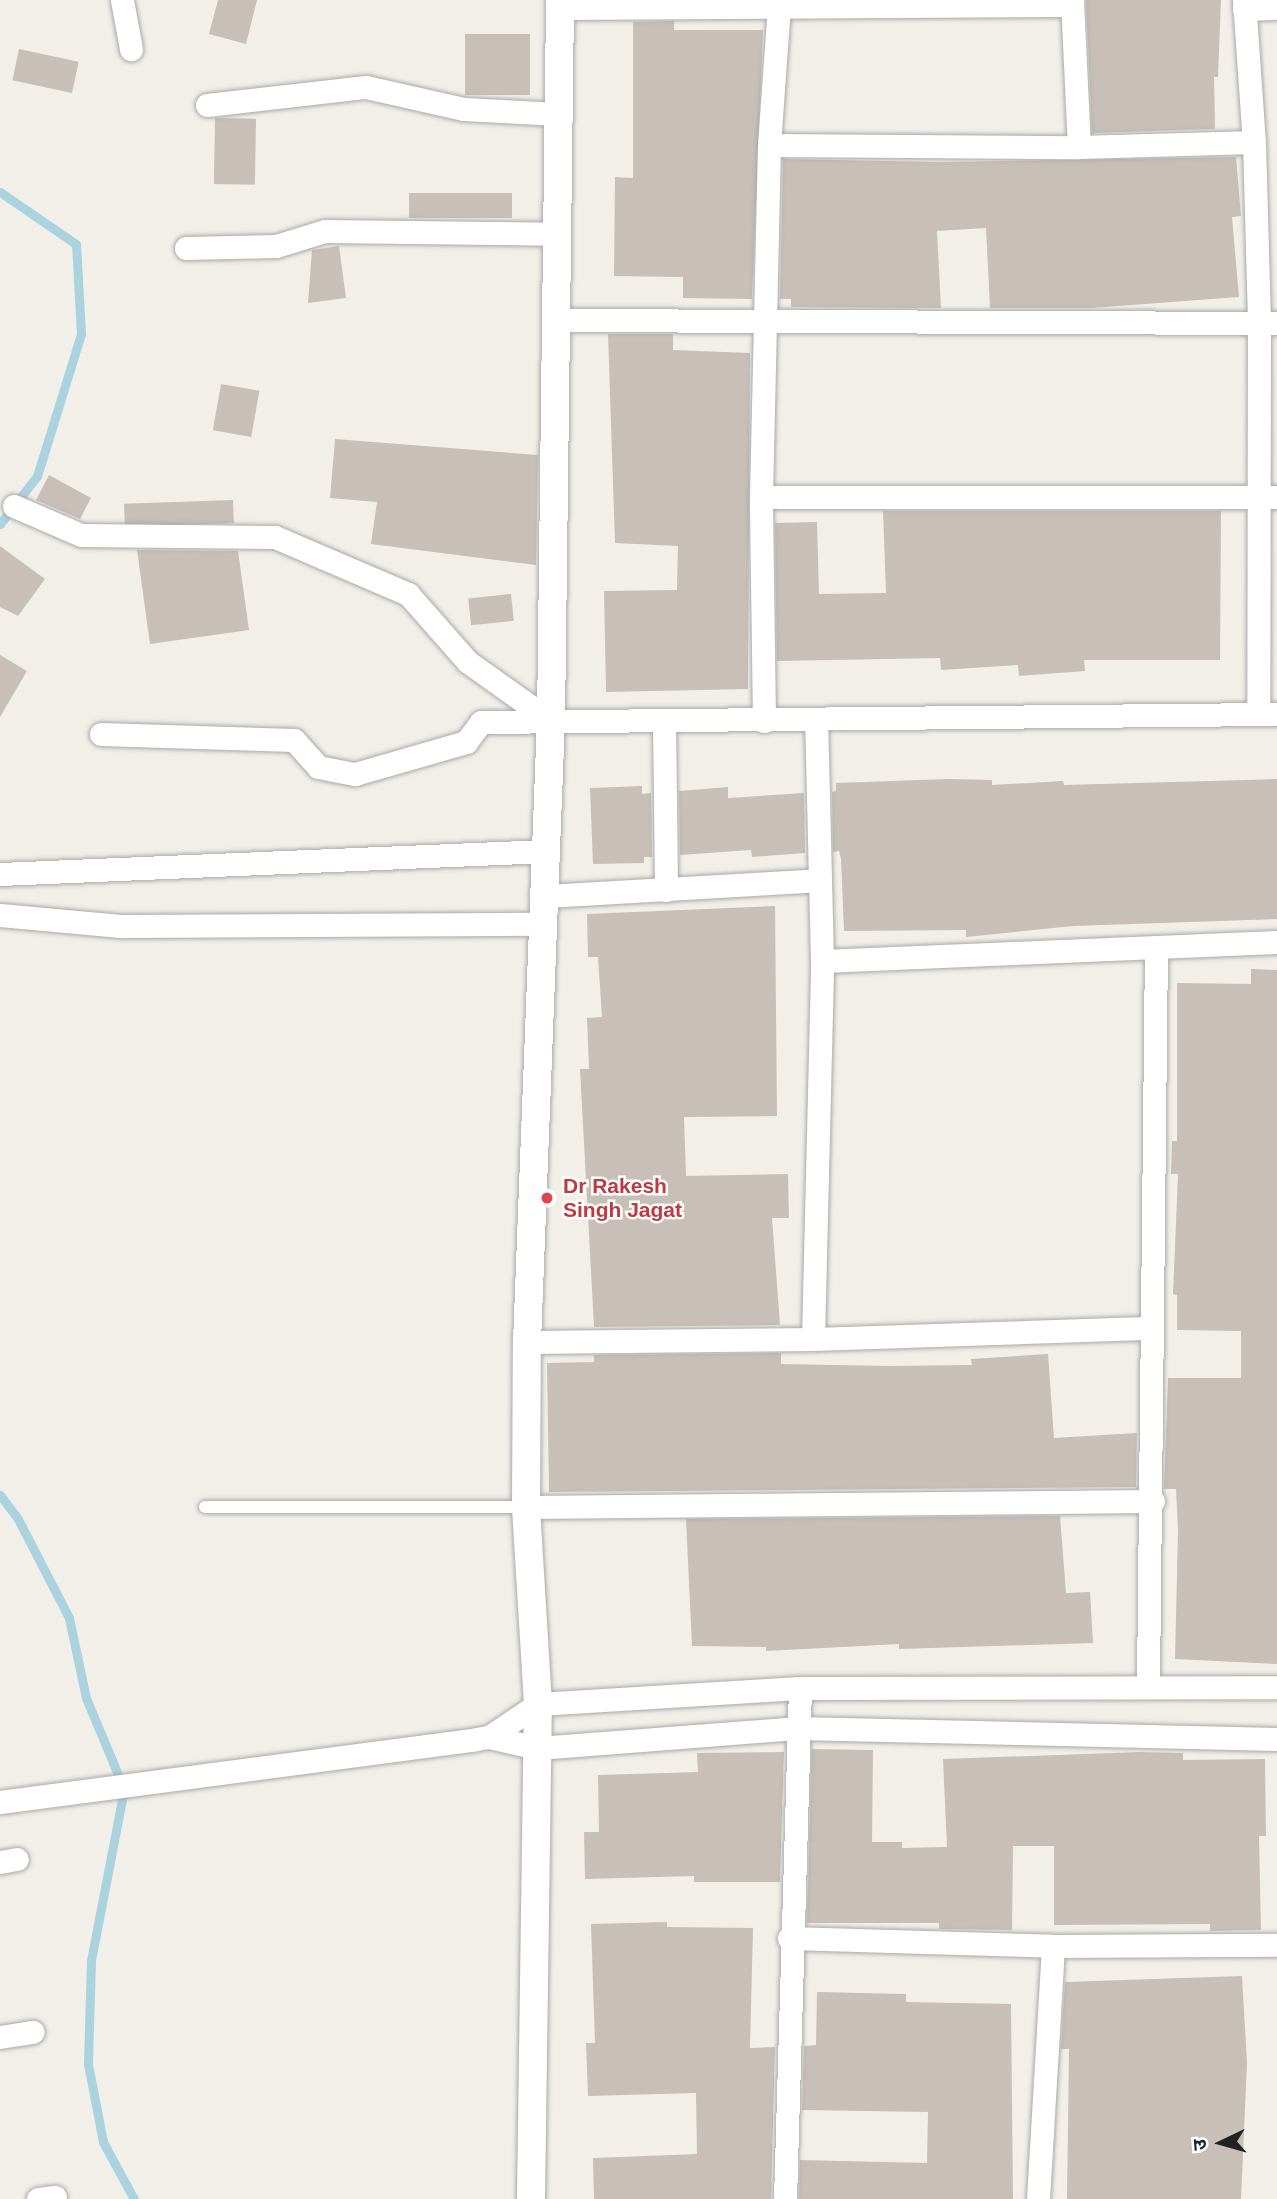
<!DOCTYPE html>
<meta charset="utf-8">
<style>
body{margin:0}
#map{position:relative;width:1277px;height:2199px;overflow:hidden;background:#f2efe9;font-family:Helvetica,"Noto Sans Devanagari",sans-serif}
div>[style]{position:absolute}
.stream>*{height:9px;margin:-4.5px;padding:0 4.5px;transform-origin:4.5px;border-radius:4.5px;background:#aad3df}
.building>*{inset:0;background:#c7bfb8;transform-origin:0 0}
.roads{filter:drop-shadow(0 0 2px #a9a9a9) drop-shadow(0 0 2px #a9a9a9)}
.service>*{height:12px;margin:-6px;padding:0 6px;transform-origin:6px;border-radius:6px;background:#fff}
.minor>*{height:23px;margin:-11.5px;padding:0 11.5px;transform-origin:11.5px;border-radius:11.5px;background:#fff}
.tertiary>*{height:28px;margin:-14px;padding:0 14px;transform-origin:14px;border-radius:14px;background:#fff}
.dots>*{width:19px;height:19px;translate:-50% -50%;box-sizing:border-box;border:4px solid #fff;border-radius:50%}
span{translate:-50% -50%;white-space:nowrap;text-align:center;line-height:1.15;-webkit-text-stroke:5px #fff;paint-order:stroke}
.health-label{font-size:21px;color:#be3a42;font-weight:700}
.left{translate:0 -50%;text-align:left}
.north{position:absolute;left:1186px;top:2108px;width:70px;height:70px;-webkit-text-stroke:5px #fff;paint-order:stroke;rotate:265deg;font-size:19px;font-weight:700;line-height:28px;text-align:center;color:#222}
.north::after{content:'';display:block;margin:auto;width:24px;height:32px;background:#222;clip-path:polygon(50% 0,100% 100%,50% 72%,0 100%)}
</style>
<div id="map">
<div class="stream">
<i style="left:0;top:192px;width:92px;rotate:34.4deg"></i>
<i style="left:76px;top:244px;width:90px;rotate:86.8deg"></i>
<i style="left:81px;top:334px;width:149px;rotate:107.2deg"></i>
<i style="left:37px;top:476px;width:61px;rotate:127.6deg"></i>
<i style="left:0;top:1495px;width:30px;rotate:53deg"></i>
<i style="left:18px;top:1519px;width:111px;rotate:62.7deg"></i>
<i style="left:69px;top:1618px;width:82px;rotate:78deg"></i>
<i style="left:86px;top:1698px;width:99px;rotate:67.3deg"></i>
<i style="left:124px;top:1789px;width:175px;rotate:100.9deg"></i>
<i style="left:91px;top:1961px;width:103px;rotate:91.7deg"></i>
<i style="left:88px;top:2064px;width:79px;rotate:79.1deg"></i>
<i style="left:103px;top:2142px;width:65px;rotate:61.5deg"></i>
</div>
<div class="building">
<i style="clip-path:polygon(218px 0,257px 0,246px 44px,209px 34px)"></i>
<i style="clip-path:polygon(1086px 0,1221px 0,1218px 77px,1214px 77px,1215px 129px,1092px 133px)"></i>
<i style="clip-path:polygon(674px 21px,674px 30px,763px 30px,752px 299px,683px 298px,683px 277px,614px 276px,615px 177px,633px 178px,633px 22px)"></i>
<i style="left:465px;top:34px;width:65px;height:61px"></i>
<i style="left:19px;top:49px;width:61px;height:32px;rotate:12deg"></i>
<i style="left:215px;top:118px;width:41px;height:66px;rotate:1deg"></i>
<i style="clip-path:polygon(1236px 157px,1241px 216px,1232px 217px,1239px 297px,1091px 308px,990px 308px,986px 228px,937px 231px,941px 308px,791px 307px,791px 299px,780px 299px,783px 159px,941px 162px)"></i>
<i style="left:409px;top:193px;width:103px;height:25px"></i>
<i style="clip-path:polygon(339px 246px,346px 298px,308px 303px,312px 250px)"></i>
<i style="clip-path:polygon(608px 334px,673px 334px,673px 350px,750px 353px,748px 689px,606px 692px,604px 591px,677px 590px,678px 546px,615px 543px)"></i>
<i style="left:221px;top:384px;width:39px;height:47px;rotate:10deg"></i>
<i style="clip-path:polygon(335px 439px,538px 455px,536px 565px,371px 544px,377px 502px,330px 498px)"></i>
<i style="clip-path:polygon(49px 475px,91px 498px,80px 519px,36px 500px)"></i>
<i style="left:233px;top:500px;width:23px;height:109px;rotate:88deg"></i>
<i style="clip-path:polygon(883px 511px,1221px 511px,1220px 660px,1084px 660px,1085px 671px,1019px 676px,1018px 665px,941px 670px,940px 658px,777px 661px,775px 523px,817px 522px,819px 594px,886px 593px)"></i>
<i style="clip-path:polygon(0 546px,45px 579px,18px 616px,0 607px)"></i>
<i style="clip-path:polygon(137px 550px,238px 551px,249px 630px,150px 644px)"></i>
<i style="left:511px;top:594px;width:27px;height:43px;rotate:84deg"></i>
<i style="clip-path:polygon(0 655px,27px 671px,0 717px)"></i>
<i style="clip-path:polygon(948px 779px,992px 780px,992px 785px,1063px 781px,1064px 785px,1277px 779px,1277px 919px,1073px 926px,966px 937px,966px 930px,844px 931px,841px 859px,839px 851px,833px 852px,832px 792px,836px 791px,836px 783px)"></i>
<i style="clip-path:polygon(642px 786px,642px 794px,651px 793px,652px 857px,644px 857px,644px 863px,593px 864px,590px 788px)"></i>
<i style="clip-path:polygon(728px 787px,728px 798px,804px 793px,805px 853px,752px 857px,751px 850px,680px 855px,679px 791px)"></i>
<i style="clip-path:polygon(775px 906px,777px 1116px,684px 1117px,686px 1176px,788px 1174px,789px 1218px,772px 1218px,780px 1325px,594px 1327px,580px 1069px,589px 1069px,587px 1018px,602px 1017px,598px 957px,588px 957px,587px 914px)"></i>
<i style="clip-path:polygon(1251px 969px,1277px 970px,1277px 1664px,1175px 1659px,1178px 1530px,1176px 1489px,1164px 1489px,1168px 1378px,1241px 1378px,1241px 1331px,1177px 1330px,1177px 1295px,1173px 1294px,1178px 1174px,1171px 1174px,1172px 1141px,1177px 1141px,1177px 983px,1251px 984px)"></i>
<i style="clip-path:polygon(781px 1353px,781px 1364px,889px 1366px,972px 1365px,971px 1359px,1048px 1354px,1054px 1438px,1137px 1433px,1136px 1487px,549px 1492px,547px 1363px,594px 1362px,594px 1355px)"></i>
<i style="clip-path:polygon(1060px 1516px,1066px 1593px,1090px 1592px,1093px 1643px,899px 1649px,899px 1644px,766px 1651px,766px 1647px,692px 1646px,686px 1519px)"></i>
<i style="clip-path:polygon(812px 1749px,873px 1750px,872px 1842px,902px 1842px,902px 1848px,947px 1847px,943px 1759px,1140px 1752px,1183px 1753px,1183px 1760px,1265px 1759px,1266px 1836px,1259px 1836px,1261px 1930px,1210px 1931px,1210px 1924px,1054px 1925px,1054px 1846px,1013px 1846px,1012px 1930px,939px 1929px,939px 1923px,807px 1923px)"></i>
<i style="clip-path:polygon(784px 1752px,780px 1882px,694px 1882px,694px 1876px,585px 1879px,584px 1832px,599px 1832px,598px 1775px,698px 1772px,697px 1753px)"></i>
<i style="clip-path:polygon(667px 1922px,667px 1927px,753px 1928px,750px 2048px,775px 2047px,771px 2199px,594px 2199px,593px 2158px,697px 2154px,696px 2093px,588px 2096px,586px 2043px,595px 2043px,591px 1924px)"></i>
<i style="clip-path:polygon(1242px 1976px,1247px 2063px,1241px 2199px,1067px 2199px,1069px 2049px,1061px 2049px,1065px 1982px)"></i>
<i style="clip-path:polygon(817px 1992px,906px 1994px,906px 2002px,1011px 2004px,1013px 2199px,799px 2199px,800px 2160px,927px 2163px,928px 2112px,802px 2110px,804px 2046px,816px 2045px)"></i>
</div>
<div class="roads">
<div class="service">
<i style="left:205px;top:1507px;width:321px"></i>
</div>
<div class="minor">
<i style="left:122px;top:0;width:50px;rotate:79.6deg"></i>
<i style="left:1072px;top:0;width:147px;rotate:87.3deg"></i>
<i style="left:1244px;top:0;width:142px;rotate:86deg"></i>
<i style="left:1254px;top:142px;width:182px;rotate:88.4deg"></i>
<i style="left:1259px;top:324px;width:390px;rotate:90.1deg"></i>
<i style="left:560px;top:8px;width:512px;rotate:-0.34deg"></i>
<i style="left:1244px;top:9px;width:33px;rotate:-2deg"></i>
<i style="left:207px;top:105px;width:160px;rotate:-6.5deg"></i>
<i style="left:366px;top:87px;width:100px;rotate:12.7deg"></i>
<i style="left:464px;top:109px;width:94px;rotate:3deg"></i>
<i style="left:769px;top:145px;width:310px;rotate:0.4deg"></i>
<i style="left:1079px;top:147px;width:175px;rotate:-1.6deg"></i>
<i style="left:186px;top:248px;width:90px;rotate:-1.3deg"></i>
<i style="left:276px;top:246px;width:51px;rotate:-17deg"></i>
<i style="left:325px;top:231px;width:231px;rotate:0.7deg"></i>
<i style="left:555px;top:320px;width:722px;rotate:0.24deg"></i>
<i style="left:761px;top:497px;width:516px"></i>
<i style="left:14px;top:506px;width:73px;rotate:23.4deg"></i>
<i style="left:81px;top:535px;width:194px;rotate:0.6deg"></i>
<i style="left:275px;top:537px;width:145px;rotate:23.2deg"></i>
<i style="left:408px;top:594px;width:91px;rotate:48.6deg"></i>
<i style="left:468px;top:662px;width:102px;rotate:35.4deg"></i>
<i style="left:664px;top:721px;width:169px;rotate:89.3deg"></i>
<i style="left:764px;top:721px;width:224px;rotate:-90.8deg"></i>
<i style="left:761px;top:497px;width:352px;rotate:-88.7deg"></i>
<i style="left:769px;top:145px;width:140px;rotate:-85.9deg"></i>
<i style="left:101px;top:734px;width:193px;rotate:1.8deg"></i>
<i style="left:294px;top:740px;width:36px;rotate:48deg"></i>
<i style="left:318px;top:767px;width:38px;rotate:11deg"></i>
<i style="left:355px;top:774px;width:116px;rotate:-16.1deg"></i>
<i style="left:466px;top:742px;width:25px;rotate:-53deg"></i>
<i style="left:481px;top:722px;width:796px;rotate:-0.58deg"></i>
<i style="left:0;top:874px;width:546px;rotate:-2.41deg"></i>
<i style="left:545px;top:896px;width:275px;rotate:-3.3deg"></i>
<i style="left:0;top:915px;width:121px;rotate:5.2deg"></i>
<i style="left:121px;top:926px;width:422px;rotate:-0.3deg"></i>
<i style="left:822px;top:961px;width:455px;rotate:-2.4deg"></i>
<i style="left:813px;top:1339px;width:378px;rotate:-88.6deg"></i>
<i style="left:822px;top:961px;width:242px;rotate:-91.4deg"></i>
<i style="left:527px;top:1342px;width:286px;rotate:-0.6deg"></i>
<i style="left:813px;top:1339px;width:339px;rotate:-1.9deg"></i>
<i style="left:526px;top:1507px;width:627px;rotate:-0.55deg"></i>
<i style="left:1148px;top:1684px;width:737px;rotate:-89.38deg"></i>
<i style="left:489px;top:1737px;width:50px;rotate:12.7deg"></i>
<i style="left:538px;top:1748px;width:259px;rotate:-4.4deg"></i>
<i style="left:796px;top:1728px;width:481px;rotate:1.3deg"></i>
<i style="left:0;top:1802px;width:480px;rotate:-7.5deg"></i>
<i style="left:476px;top:1739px;width:13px;rotate:-9deg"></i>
<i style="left:489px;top:1737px;width:59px;rotate:-34deg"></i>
<i style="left:538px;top:1704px;width:262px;rotate:-3.5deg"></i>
<i style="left:800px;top:1688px;width:477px;rotate:-0.1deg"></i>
<i style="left:0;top:1862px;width:17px;rotate:-10deg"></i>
<i style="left:789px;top:1938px;width:264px;rotate:1.7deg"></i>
<i style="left:1053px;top:1946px;width:224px;rotate:-0.3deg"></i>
<i style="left:0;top:2037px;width:33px;rotate:-9deg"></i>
<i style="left:38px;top:2199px;width:17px;rotate:-7deg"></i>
<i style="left:785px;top:2199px;width:511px;rotate:-88.32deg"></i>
<i style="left:1038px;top:2199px;width:253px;rotate:-86.6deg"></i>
</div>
<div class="tertiary">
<i style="left:531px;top:2199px;width:495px;rotate:-89.2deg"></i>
<i style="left:538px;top:1704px;width:197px;rotate:-93.5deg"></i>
<i style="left:526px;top:1507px;width:165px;rotate:-89.7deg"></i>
<i style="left:527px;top:1342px;width:621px;rotate:-87.79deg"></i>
<i style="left:551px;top:721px;width:721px;rotate:-89.28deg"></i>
</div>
</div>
<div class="dots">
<i style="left:547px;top:1198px;background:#e0444e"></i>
</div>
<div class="health-label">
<span class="left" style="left:563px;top:1198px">Dr Rakesh<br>Singh Jagat</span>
</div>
<div class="north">उ</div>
</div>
